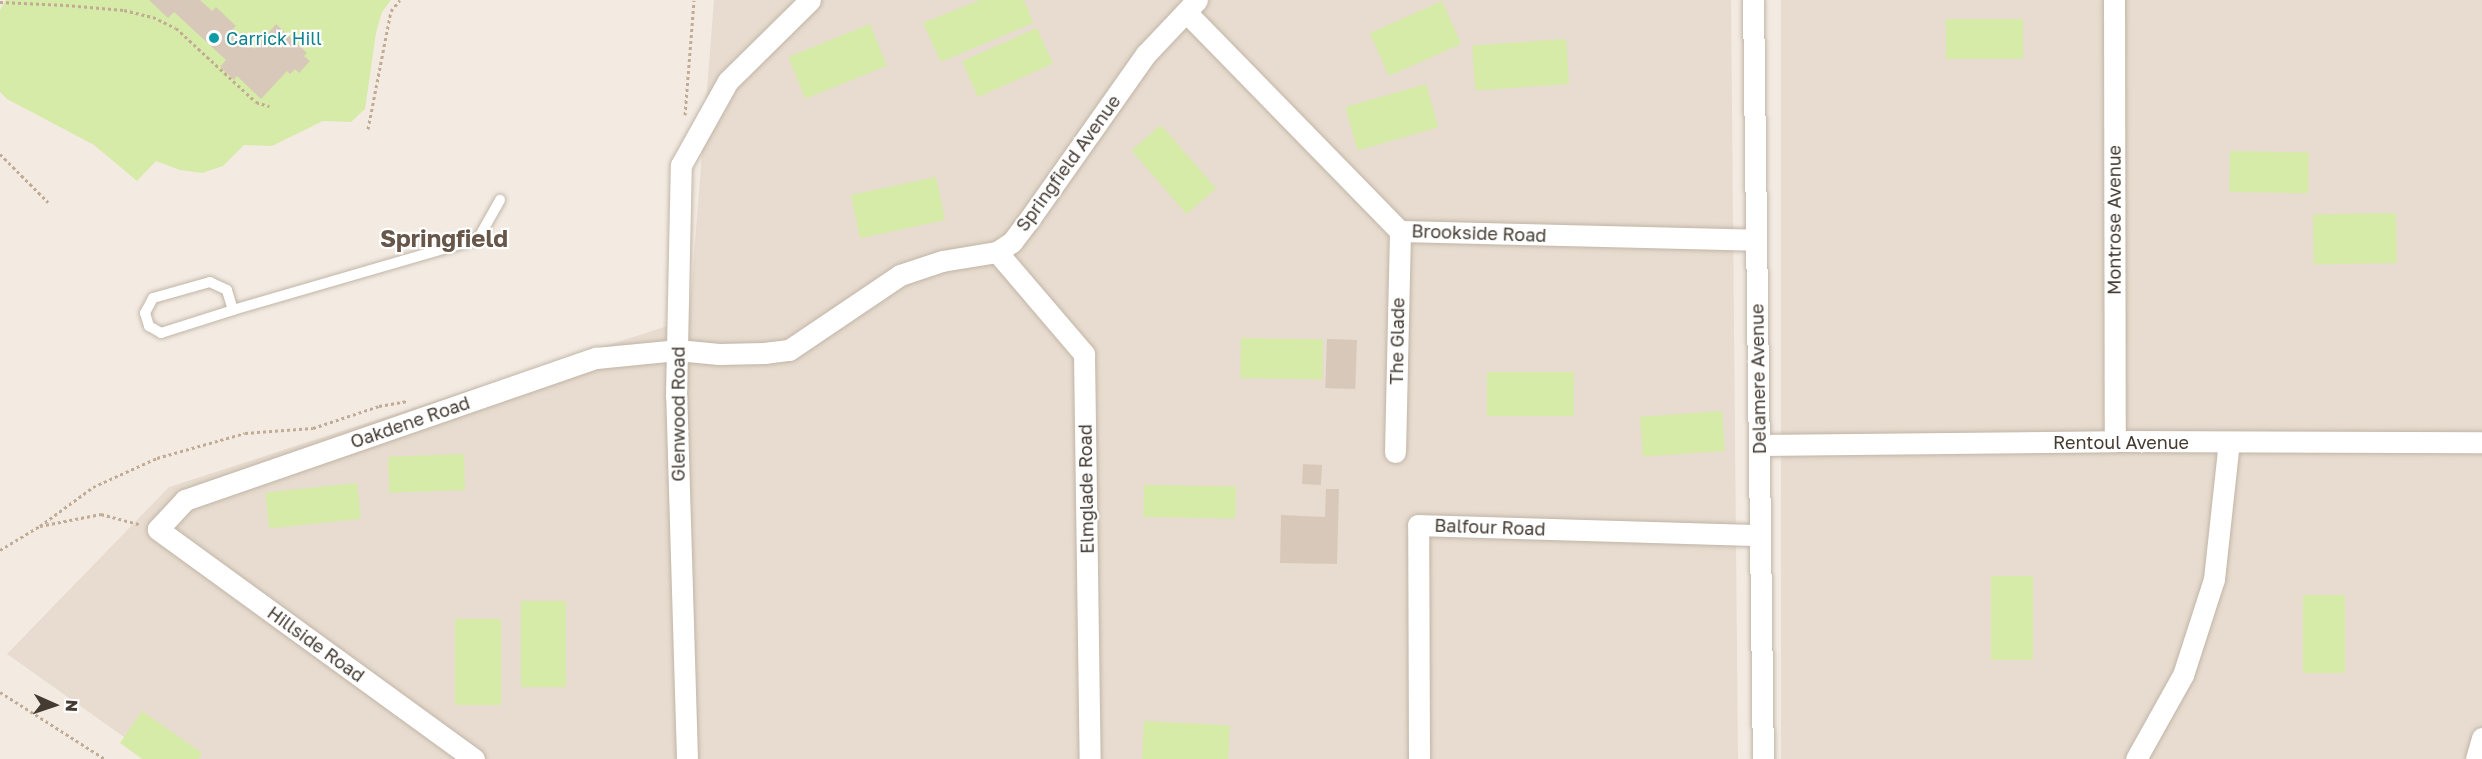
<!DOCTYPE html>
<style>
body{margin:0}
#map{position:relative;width:2482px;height:759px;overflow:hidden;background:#f3ebe2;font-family:"Golos Text",sans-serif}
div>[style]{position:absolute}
.residential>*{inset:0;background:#e7dccf;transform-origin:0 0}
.green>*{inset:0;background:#d5eba7;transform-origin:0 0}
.building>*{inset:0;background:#d8c8ba;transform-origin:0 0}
.path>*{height:3px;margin-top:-1.5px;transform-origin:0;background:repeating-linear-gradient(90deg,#c2ab94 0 3px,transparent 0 6px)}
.roads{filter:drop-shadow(0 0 2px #c1b5a7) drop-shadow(0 0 2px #c1b5a7)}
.service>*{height:10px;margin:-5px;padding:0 5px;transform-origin:5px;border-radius:5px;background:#fff}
.minor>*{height:21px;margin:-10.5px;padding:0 10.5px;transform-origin:10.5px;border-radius:10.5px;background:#fff}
.dots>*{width:16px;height:16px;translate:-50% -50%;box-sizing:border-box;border:3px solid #fff;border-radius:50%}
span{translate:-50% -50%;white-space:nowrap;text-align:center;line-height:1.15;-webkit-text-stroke:4.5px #fff;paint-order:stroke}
.culture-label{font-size:18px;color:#0d838f}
.left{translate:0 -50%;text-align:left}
.street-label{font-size:18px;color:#443b32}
.district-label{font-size:24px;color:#685749;font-weight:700}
.north{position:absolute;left:24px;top:675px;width:60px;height:60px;-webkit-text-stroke:4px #fff;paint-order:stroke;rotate:93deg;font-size:16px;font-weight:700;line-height:24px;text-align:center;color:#443b32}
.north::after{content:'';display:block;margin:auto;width:21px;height:27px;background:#443b32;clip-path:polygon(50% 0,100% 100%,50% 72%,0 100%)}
</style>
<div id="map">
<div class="residential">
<i style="clip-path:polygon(714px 0,1731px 0,1738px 759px,155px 759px,7px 654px,169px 487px,689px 319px)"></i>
<i style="left:1781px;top:0;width:701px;height:759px"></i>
</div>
<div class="green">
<i style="clip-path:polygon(6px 0,391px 0,382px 12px,376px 33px,365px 109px,351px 122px,323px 121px,272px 146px,244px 145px,223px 166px,202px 173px,180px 170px,156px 161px,137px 181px,94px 145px,7px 99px,0 92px,0 10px)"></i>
<i style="clip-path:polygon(980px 0,1022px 0,1026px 4px,1033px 23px,941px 62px,923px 23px)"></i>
<i style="left:1442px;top:1px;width:47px;height:79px;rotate:66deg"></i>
<i style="left:1946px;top:19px;width:77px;height:40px"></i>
<i style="left:870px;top:24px;width:45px;height:88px;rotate:68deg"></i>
<i style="left:1037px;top:28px;width:39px;height:82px;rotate:66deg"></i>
<i style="left:1566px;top:39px;width:45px;height:94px;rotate:86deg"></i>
<i style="left:1426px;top:84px;width:45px;height:84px;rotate:74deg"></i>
<i style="left:1161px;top:125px;width:84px;height:39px;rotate:49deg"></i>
<i style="left:2230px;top:151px;width:79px;height:41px;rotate:1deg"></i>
<i style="left:936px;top:177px;width:44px;height:87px;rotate:78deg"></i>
<i style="left:2396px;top:213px;width:50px;height:83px;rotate:89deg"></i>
<i style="left:1241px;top:338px;width:82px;height:40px;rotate:1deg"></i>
<i style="left:1487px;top:372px;width:87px;height:44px"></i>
<i style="left:1722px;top:411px;width:40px;height:82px;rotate:86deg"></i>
<i style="left:464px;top:454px;width:36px;height:76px;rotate:88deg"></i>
<i style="left:357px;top:483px;width:36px;height:92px;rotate:84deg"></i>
<i style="left:1144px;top:485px;width:92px;height:32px;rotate:1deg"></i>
<i style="left:1991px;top:576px;width:42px;height:84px"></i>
<i style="left:2303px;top:595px;width:42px;height:78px"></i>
<i style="left:521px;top:601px;width:45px;height:86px"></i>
<i style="left:455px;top:619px;width:46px;height:86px"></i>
<i style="clip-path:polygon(142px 711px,202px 753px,198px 759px,142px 759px,120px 743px)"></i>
<i style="left:1144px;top:721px;width:86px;height:38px;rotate:3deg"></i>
</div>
<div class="building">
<i style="clip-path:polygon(149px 0,200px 0,212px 11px,216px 7px,236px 26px,233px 29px,254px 49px,276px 24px,307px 53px,304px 56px,310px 61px,299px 73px,295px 69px,290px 74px,287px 71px,261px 99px,237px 76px,234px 80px,220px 67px,226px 60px,174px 12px,168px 18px)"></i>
<i style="left:1327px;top:339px;width:30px;height:49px;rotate:2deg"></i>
<i style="left:1303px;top:464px;width:19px;height:20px;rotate:3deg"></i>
<i style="clip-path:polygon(1326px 489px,1339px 489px,1337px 564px,1280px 563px,1281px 515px,1325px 517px)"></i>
</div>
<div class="path">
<i style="left:0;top:2px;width:66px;rotate:2.6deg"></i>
<i style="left:66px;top:5px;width:58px;rotate:4.9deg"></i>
<i style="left:124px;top:10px;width:30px;rotate:14deg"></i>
<i style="left:153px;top:17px;width:25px;rotate:26deg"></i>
<i style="left:176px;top:28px;width:109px;rotate:42.8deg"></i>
<i style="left:256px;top:102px;width:14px;rotate:17deg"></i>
<i style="left:685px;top:115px;width:115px;rotate:-85.5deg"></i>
<i style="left:368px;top:129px;width:120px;rotate:-79deg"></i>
<i style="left:391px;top:11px;width:14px;rotate:-51deg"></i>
<i style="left:0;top:154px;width:68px;rotate:45deg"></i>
<i style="left:40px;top:526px;width:66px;rotate:-36.3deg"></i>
<i style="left:93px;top:487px;width:70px;rotate:-24.4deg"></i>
<i style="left:157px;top:458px;width:91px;rotate:-15.9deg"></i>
<i style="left:245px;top:433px;width:68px;rotate:-4.2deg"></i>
<i style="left:313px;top:428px;width:70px;rotate:-18.4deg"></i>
<i style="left:379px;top:406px;width:29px;rotate:-10deg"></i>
<i style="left:0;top:550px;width:47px;rotate:-31deg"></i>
<i style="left:40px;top:526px;width:62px;rotate:-11.1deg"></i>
<i style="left:101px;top:514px;width:39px;rotate:15deg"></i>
<i style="left:0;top:692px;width:125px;rotate:32.5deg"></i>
</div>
<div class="roads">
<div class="service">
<i style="left:233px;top:310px;width:21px;rotate:-107deg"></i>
<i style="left:227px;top:290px;width:19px;rotate:-155deg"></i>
<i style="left:210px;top:282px;width:59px;rotate:164.3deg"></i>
<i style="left:153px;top:298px;width:17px;rotate:118deg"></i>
<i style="left:145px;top:313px;width:14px;rotate:73deg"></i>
<i style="left:149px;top:326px;width:14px;rotate:30deg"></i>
<i style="left:161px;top:333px;width:76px;rotate:-17.7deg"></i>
<i style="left:233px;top:310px;width:255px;rotate:-16.2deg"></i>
<i style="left:478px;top:239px;width:45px;rotate:-60.6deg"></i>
</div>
<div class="minor">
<i style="left:1753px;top:0;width:759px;rotate:89.25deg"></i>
<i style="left:2114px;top:0;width:441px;rotate:89.9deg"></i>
<i style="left:1186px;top:12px;width:306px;rotate:45.7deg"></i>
<i style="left:1400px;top:231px;width:356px;rotate:1.4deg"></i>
<i style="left:997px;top:252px;width:134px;rotate:49.5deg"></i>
<i style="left:1084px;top:354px;width:405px;rotate:89.2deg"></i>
<i style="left:1760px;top:445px;width:355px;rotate:-0.6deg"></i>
<i style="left:2115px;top:441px;width:367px;rotate:0.2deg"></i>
<i style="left:1395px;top:452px;width:221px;rotate:-88.7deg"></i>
<i style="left:474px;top:759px;width:391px;rotate:-144deg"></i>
<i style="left:158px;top:529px;width:40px;rotate:-47deg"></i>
<i style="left:185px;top:500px;width:435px;rotate:-19.1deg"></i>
<i style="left:596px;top:358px;width:81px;rotate:-5.6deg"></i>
<i style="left:677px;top:350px;width:42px;rotate:5.4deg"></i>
<i style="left:719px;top:354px;width:45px;rotate:-1.3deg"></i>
<i style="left:764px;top:353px;width:25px;rotate:-7deg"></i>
<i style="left:789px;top:350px;width:134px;rotate:-34deg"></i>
<i style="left:900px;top:275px;width:44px;rotate:-18.4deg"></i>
<i style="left:942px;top:261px;width:56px;rotate:-9.3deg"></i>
<i style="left:997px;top:252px;width:18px;rotate:-34deg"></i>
<i style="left:1012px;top:242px;width:26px;rotate:-53deg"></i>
<i style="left:1028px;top:221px;width:204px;rotate:-54.8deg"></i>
<i style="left:1146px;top:54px;width:74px;rotate:-46.6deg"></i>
<i style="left:687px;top:759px;width:363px;rotate:-91.7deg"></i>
<i style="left:676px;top:396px;width:231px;rotate:-88.8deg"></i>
<i style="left:681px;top:165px;width:96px;rotate:-60.8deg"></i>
<i style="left:728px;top:81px;width:115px;rotate:-44.6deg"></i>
<i style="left:1419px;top:759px;width:234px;rotate:-90.2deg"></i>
<i style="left:1418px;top:525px;width:342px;rotate:1.7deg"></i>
<i style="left:2136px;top:759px;width:96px;rotate:-60.8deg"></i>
<i style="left:2183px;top:675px;width:101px;rotate:-72.1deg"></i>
<i style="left:2214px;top:579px;width:138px;rotate:-83.8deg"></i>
<i style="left:2476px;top:759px;width:22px;rotate:-74deg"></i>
</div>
</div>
<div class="dots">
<i style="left:214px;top:38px;background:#0f9aa8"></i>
</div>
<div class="culture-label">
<span class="left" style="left:226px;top:38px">Carrick Hill</span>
</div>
<div class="street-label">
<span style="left:1068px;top:163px;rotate:-54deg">Springfield Avenue</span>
<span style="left:2114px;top:220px;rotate:-90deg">Montrose Avenue</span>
<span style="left:1479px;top:233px;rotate:2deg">Brookside Road</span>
<span style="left:1397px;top:341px;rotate:-89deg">The Glade</span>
<span style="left:1758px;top:379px;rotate:-91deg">Delamere Avenue</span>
<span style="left:678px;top:414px;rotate:-90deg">Glenwood Road</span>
<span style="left:410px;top:422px;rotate:-19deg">Oakdene Road</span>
<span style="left:2121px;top:442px">Rentoul Avenue</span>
<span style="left:1086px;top:489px;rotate:-91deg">Elmglade Road</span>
<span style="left:1490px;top:527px;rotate:2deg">Balfour Road</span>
<span style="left:316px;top:644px;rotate:36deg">Hillside Road</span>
</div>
<div class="district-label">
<span style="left:444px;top:238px">Springfield</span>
</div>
<div class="north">N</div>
</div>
